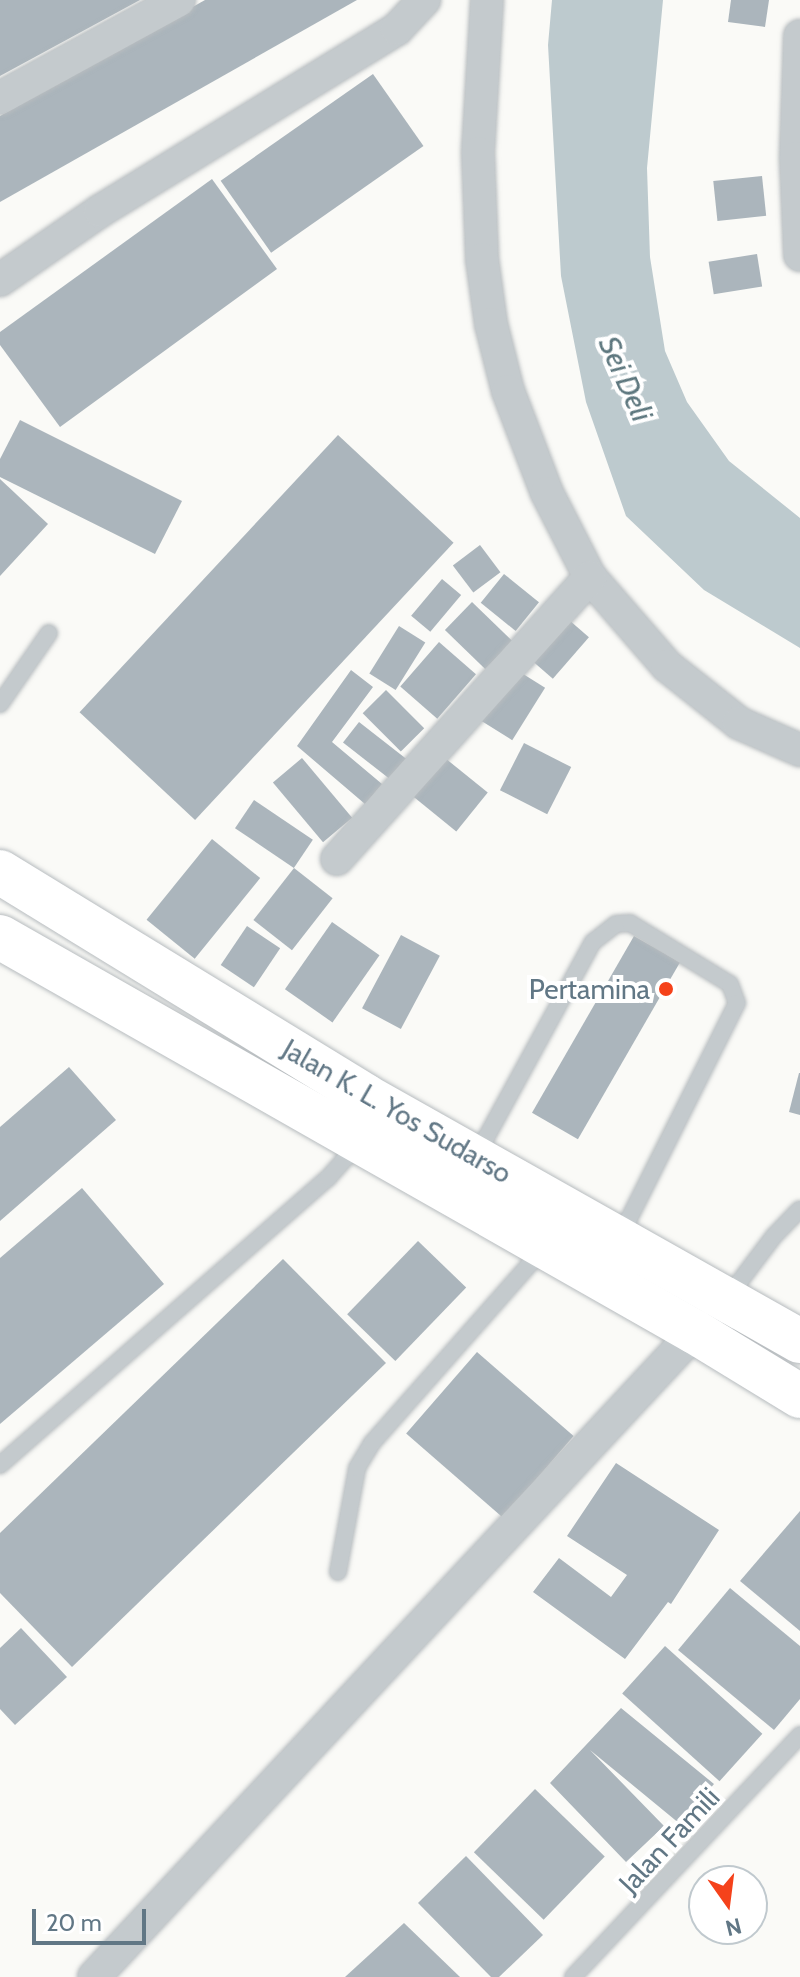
<!DOCTYPE html>
<style>
body{margin:0}
#map{position:relative;width:800px;height:1977px;overflow:hidden;background:#fafaf7;font-family:Cabin,sans-serif}
div>[style]{position:absolute}
.water>*{inset:0;background:#bdcace}
.building>*{inset:0;background:#abb5bc;transform-origin:0 0}
.roads{filter:drop-shadow(0 0 2px #b7bcbf) drop-shadow(0 0 2px #b7bcbf)}
.lane>*{height:16px;margin:-8px;padding:0 8px;transform-origin:8px;border-radius:8px;background:#c4cacd}
.street>*{height:32px;margin:-16px;padding:0 16px;transform-origin:16px;border-radius:16px;background:#c4cacd}
.highway>*{height:44px;margin:-22px;padding:0 22px;transform-origin:22px;border-radius:22px;background:#fff}
.dots>*{width:22px;height:22px;translate:-50% -50%;box-sizing:border-box;border:4px solid #fff;border-radius:50%}
span{translate:-50% -50%;white-space:nowrap;text-align:center;line-height:1.15;-webkit-text-stroke:8px #fff;paint-order:stroke}
.poi-label{font-size:28px;color:#617785}
.right{translate:-100% -50%;text-align:right}
.street-label{font-size:28px;color:#617785}
.water-label{font-size:30px;color:#5d777e;font-style:italic}
.north{position:absolute;left:688px;top:1865px;width:80px;height:80px;box-sizing:border-box;background:#fff;border:2px solid #c0c9ce;border-radius:50%;rotate:166deg;font-size:22px;font-weight:700;line-height:32px;text-align:center;color:#617785}
.north::after{content:'';display:block;margin:auto;width:28px;height:36px;background:#f5421b;clip-path:polygon(50% 0,100% 100%,50% 72%,0 100%)}
.scale{position:absolute;left:32px;top:1909px;width:114px;height:36px;box-sizing:border-box;border:4px solid #617785;border-top:0;padding-left:10px;font-size:24px;line-height:28px;white-space:nowrap;color:#617785;-webkit-text-stroke:6px #fff;paint-order:stroke}
</style>
<div id="map">
<div class="water">
<i style="clip-path:polygon(552px 0,663px 0,647px 168px,650px 257px,665px 351px,687px 402px,729px 461px,800px 518px,800px 648px,704px 590px,626px 516px,586px 402px,561px 276px,548px 45px)"></i>
</div>
<div class="building">
<i style="clip-path:polygon(0 0,140px 0,0 76px)"></i>
<i style="clip-path:polygon(205px 0,357px 0,0 202px,0 116px)"></i>
<i style="clip-path:polygon(731px 0,769px 0,765px 27px,728px 22px)"></i>
<i style="left:373px;top:74px;width:88px;height:186px;rotate:55deg"></i>
<i style="left:762px;top:176px;width:40px;height:49px;rotate:84deg"></i>
<i style="clip-path:polygon(212px 179px,277px 269px,60px 427px,0 345px,0 332px)"></i>
<i style="left:757px;top:254px;width:33px;height:49px;rotate:81deg"></i>
<i style="clip-path:polygon(20px 420px,182px 501px,155px 554px,0 477px,0 459px)"></i>
<i style="left:338px;top:435px;width:158px;height:379px;rotate:43deg"></i>
<i style="clip-path:polygon(0 479px,48px 524px,0 576px)"></i>
<i style="left:480px;top:545px;width:34px;height:34px;rotate:53deg"></i>
<i style="left:504px;top:574px;width:45px;height:37px;rotate:39deg"></i>
<i style="left:442px;top:579px;width:25px;height:48px;rotate:40deg"></i>
<i style="left:472px;top:602px;width:56px;height:39px;rotate:44deg"></i>
<i style="left:561px;top:613px;width:37px;height:55px;rotate:41deg"></i>
<i style="left:399px;top:626px;width:31px;height:56px;rotate:32deg"></i>
<i style="left:439px;top:642px;width:49px;height:59px;rotate:41deg"></i>
<i style="left:512px;top:667px;width:39px;height:62px;rotate:32deg"></i>
<i style="clip-path:polygon(351px 670px,373px 687px,332px 742px,382px 784px,365px 804px,297px 746px)"></i>
<i style="left:386px;top:690px;width:54px;height:33px;rotate:45deg"></i>
<i style="left:359px;top:722px;width:61px;height:26px;rotate:38deg"></i>
<i style="left:524px;top:743px;width:53px;height:53px;rotate:27deg"></i>
<i style="left:302px;top:758px;width:78px;height:38px;rotate:50deg"></i>
<i style="left:445px;top:758px;width:55px;height:50px;rotate:39deg"></i>
<i style="left:254px;top:800px;width:71px;height:34px;rotate:34deg"></i>
<i style="left:212px;top:839px;width:62px;height:104px;rotate:39deg"></i>
<i style="left:294px;top:868px;width:49px;height:66px;rotate:38deg"></i>
<i style="left:332px;top:922px;width:58px;height:82px;rotate:35deg"></i>
<i style="left:247px;top:926px;width:40px;height:47px;rotate:34deg"></i>
<i style="left:401px;top:935px;width:44px;height:83px;rotate:28deg"></i>
<i style="left:634px;top:936px;width:53px;height:204px;rotate:30deg"></i>
<i style="clip-path:polygon(69px 1067px,116px 1120px,0 1221px,0 1127px)"></i>
<i style="clip-path:polygon(799px 1073px,800px 1073px,800px 1115px,789px 1112px)"></i>
<i style="clip-path:polygon(82px 1188px,164px 1284px,0 1424px,0 1258px)"></i>
<i style="left:418px;top:1241px;width:67px;height:102px;rotate:44deg"></i>
<i style="clip-path:polygon(283px 1259px,386px 1363px,72px 1667px,0 1593px,0 1533px)"></i>
<i style="left:477px;top:1352px;width:128px;height:108px;rotate:41deg"></i>
<i style="clip-path:polygon(616px 1463px,719px 1530px,671px 1604px,668px 1602px,625px 1659px,533px 1592px,559px 1558px,611px 1597px,627px 1575px,567px 1536px)"></i>
<i style="clip-path:polygon(800px 1511px,800px 1631px,740px 1581px)"></i>
<i style="clip-path:polygon(730px 1588px,800px 1646px,800px 1699px,774px 1730px,678px 1650px)"></i>
<i style="clip-path:polygon(21px 1628px,67px 1677px,15px 1725px,0 1709px,0 1648px)"></i>
<i style="left:665px;top:1646px;width:131px;height:64px;rotate:42deg"></i>
<i style="clip-path:polygon(621px 1708px,714px 1784px,680px 1824px,590px 1750px,664px 1826px,626px 1862px,550px 1783px)"></i>
<i style="left:535px;top:1789px;width:97px;height:88px;rotate:44deg"></i>
<i style="clip-path:polygon(466px 1856px,543px 1935px,499px 1977px,491px 1977px,418px 1903px)"></i>
<i style="clip-path:polygon(404px 1923px,460px 1977px,345px 1977px)"></i>
</div>
<div class="roads">
<div class="lane">
<i style="left:0;top:704px;width:86px;rotate:-55.4deg"></i>
<i style="left:475px;top:1158px;width:246px;rotate:-61.4deg"></i>
<i style="left:593px;top:942px;width:29px;rotate:-38deg"></i>
<i style="left:616px;top:924px;width:14px;rotate:-4deg"></i>
<i style="left:630px;top:923px;width:117px;rotate:31.4deg"></i>
<i style="left:730px;top:984px;width:20px;rotate:70deg"></i>
<i style="left:737px;top:1003px;width:262px;rotate:116.6deg"></i>
<i style="left:728px;top:1297px;width:76px;rotate:-53deg"></i>
<i style="left:774px;top:1236px;width:37px;rotate:-46deg"></i>
<i style="left:0;top:1465px;width:436px;rotate:-41.2deg"></i>
<i style="left:328px;top:1178px;width:48px;rotate:-48.4deg"></i>
<i style="left:338px;top:1572px;width:106px;rotate:-79.6deg"></i>
<i style="left:357px;top:1468px;width:29px;rotate:-59deg"></i>
<i style="left:372px;top:1443px;width:260px;rotate:-48.6deg"></i>
<i style="left:573px;top:1977px;width:332px;rotate:-46.8deg"></i>
</div>
<div class="street">
<i style="left:487px;top:0;width:153px;rotate:93.4deg"></i>
<i style="left:478px;top:153px;width:106px;rotate:87.8deg"></i>
<i style="left:482px;top:259px;width:66px;rotate:82.1deg"></i>
<i style="left:491px;top:324px;width:69px;rotate:75.8deg"></i>
<i style="left:508px;top:391px;width:109px;rotate:69.1deg"></i>
<i style="left:547px;top:493px;width:94px;rotate:62.9deg"></i>
<i style="left:590px;top:577px;width:118px;rotate:49.1deg"></i>
<i style="left:667px;top:666px;width:92px;rotate:38.4deg"></i>
<i style="left:739px;top:723px;width:67px;rotate:23.9deg"></i>
<i style="left:800px;top:36px;width:122px;rotate:91.9deg"></i>
<i style="left:796px;top:158px;width:97px;rotate:87.6deg"></i>
<i style="left:0;top:98px;width:204px;rotate:-28.7deg"></i>
<i style="left:0;top:280px;width:121px;rotate:-34.6deg"></i>
<i style="left:100px;top:211px;width:348px;rotate:-31.5deg"></i>
<i style="left:397px;top:29px;width:40px;rotate:-47deg"></i>
<i style="left:337px;top:859px;width:379px;rotate:-48.1deg"></i>
<i style="left:94px;top:1977px;width:899px;rotate:-47.03deg"></i>
</div>
<div class="highway">
<i style="left:0;top:872px;width:428px;rotate:31.5deg"></i>
<i style="left:365px;top:1096px;width:499px;rotate:29.4deg"></i>
<i style="left:0;top:937px;width:799px;rotate:29.61deg"></i>
<i style="left:695px;top:1332px;width:123px;rotate:31.4deg"></i>
</div>
</div>
<div class="dots">
<i style="left:666px;top:989px;background:#f5421b"></i>
</div>
<div class="poi-label">
<span class="right" style="left:650px;top:989px">Pertamina</span>
</div>
<div class="street-label">
<span style="left:397px;top:1111px;rotate:30deg">Jalan K. L. Yos Sudarso</span>
<span style="left:669px;top:1840px;rotate:-47deg">Jalan Famili</span>
</div>
<div class="water-label">
<span style="left:625px;top:379px;rotate:66deg">Sei Deli</span>
</div>
<div class="north">N</div>
<div class="scale">20 m</div>
</div>
